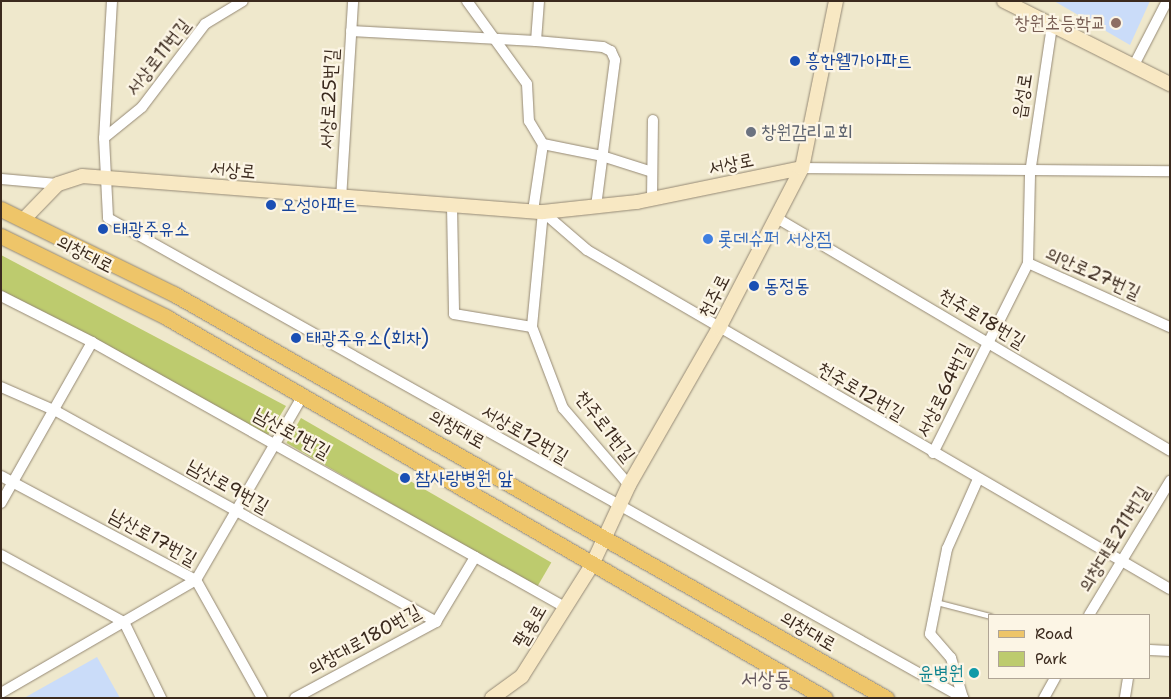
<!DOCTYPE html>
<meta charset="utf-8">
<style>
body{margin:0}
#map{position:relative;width:1171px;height:699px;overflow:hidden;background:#efe8cc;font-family:"Shantell Sans","Poor Story",sans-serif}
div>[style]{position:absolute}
.built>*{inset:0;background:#cadcf9}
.green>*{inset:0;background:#bdcb6e;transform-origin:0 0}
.roads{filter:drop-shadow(0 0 1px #958975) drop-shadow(0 0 1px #958975)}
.lane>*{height:5px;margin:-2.5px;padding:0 2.5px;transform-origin:2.5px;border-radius:2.5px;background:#fff}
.street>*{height:10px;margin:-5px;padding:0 5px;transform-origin:5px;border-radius:5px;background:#fff}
.secondary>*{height:14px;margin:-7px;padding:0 7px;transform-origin:7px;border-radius:7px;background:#f8e8c3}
.primary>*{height:15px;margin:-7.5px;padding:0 7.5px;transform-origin:7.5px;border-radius:7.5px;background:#eec569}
.dots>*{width:14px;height:14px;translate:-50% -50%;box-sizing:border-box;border:2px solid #fcf5e5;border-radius:50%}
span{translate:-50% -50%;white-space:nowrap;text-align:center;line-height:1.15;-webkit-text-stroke:4.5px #fcf5e5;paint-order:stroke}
.education-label{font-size:19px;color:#785e54}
.right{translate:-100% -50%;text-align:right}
.street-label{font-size:19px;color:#3b2a1e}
.transit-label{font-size:19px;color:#164399}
.left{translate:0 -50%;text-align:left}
.worship-label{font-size:19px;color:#5b616d}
.shop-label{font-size:19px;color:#366cbe}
.culture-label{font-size:19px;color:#0d838f}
.quarter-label{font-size:21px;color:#65585e}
.frame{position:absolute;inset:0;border:2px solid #3b2a1e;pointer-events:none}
.legend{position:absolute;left:988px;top:614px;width:162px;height:65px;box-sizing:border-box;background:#fcf5e5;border:1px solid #afa495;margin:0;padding:6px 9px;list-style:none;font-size:15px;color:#3b2a1e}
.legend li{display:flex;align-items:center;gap:10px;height:25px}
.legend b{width:25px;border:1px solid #afa495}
</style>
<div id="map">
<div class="built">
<i style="clip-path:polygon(1054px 1px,1150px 1px,1130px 45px)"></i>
<i style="clip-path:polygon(97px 657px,120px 698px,24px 698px)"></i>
</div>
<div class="green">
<i style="clip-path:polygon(1px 255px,286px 406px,268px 435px,1px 290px)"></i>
<i style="left:301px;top:418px;width:289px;height:29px;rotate:30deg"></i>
</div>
<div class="roads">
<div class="lane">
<i style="left:936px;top:602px;width:56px;rotate:14.5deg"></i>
</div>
<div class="street">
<i style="left:112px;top:1px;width:137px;rotate:93.3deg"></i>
<i style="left:104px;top:138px;width:80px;rotate:87.1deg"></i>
<i style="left:108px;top:218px;width:981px;rotate:29.31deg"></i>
<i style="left:467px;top:1px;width:102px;rotate:54.1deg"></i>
<i style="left:527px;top:84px;width:37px;rotate:87deg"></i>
<i style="left:529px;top:121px;width:27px;rotate:59deg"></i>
<i style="left:543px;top:144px;width:68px;rotate:98.5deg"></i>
<i style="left:351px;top:31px;width:185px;rotate:3.1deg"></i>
<i style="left:536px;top:41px;width:67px;rotate:5.1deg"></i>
<i style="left:603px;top:47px;width:9px;rotate:27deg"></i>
<i style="left:611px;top:51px;width:10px;rotate:66deg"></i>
<i style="left:615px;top:60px;width:147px;rotate:97.4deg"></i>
<i style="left:536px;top:41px;width:40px;rotate:-85.7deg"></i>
<i style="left:1134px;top:65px;width:72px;rotate:-62.7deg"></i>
<i style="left:104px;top:138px;width:49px;rotate:-39.2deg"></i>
<i style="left:142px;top:107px;width:104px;rotate:-52.8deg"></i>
<i style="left:205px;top:24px;width:44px;rotate:-31.2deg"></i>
<i style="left:543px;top:144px;width:60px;rotate:11.5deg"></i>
<i style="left:602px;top:156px;width:52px;rotate:17.7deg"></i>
<i style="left:802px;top:168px;width:368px;rotate:0.5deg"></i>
<i style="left:1px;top:179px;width:57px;rotate:5deg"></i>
<i style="left:341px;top:199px;width:198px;rotate:-86.5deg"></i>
<i style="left:652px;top:199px;width:79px;rotate:-89.3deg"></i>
<i style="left:452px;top:206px;width:108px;rotate:88.9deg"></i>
<i style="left:454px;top:314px;width:79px;rotate:9.5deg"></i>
<i style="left:543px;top:212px;width:58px;rotate:40.8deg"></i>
<i style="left:587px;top:250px;width:674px;rotate:30.18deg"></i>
<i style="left:543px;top:212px;width:116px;rotate:95.5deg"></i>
<i style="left:532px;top:327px;width:87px;rotate:69.1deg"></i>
<i style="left:563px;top:408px;width:101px;rotate:49.4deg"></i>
<i style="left:775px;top:217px;width:459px;rotate:30.6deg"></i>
<i style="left:1028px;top:263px;width:156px;rotate:24.3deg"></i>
<i style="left:1px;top:296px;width:102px;rotate:26.8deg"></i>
<i style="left:92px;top:342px;width:540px;rotate:29.27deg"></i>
<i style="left:1px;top:387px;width:60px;rotate:23.6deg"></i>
<i style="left:56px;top:411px;width:435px;rotate:29deg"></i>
<i style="left:933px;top:453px;width:212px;rotate:-63.4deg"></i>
<i style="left:1028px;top:263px;width:90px;rotate:-88.7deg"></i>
<i style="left:1030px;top:173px;width:150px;rotate:-81.5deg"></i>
<i style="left:1px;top:476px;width:221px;rotate:28.1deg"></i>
<i style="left:196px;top:580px;width:135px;rotate:60.8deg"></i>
<i style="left:1px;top:503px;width:185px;rotate:-60.5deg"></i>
<i style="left:1px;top:555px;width:140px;rotate:28.6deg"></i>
<i style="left:124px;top:622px;width:85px;rotate:64deg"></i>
<i style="left:1089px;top:615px;width:157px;rotate:-58.8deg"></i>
<i style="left:1150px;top:650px;width:20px;rotate:3deg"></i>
<i style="left:1px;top:693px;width:225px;rotate:-30.1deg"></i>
<i style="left:196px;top:580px;width:209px;rotate:-59.9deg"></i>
<i style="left:1125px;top:697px;width:19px;rotate:-81deg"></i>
<i style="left:295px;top:698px;width:160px;rotate:-28.3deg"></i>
<i style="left:436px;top:622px;width:76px;rotate:-59deg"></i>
<i style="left:963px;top:698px;width:42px;rotate:-106.7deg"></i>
<i style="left:951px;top:658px;width:32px;rotate:-131deg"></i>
<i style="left:930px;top:634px;width:87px;rotate:-78.7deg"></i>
<i style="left:947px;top:549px;width:77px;rotate:-66.1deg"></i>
<i style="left:1044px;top:698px;width:23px;rotate:-61deg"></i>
</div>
<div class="secondary">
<i style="left:1004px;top:1px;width:186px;rotate:26.6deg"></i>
<i style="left:25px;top:218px;width:47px;rotate:-45.9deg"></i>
<i style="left:58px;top:184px;width:25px;rotate:-18deg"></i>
<i style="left:82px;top:176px;width:462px;rotate:4.5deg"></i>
<i style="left:543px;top:212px;width:95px;rotate:-6.1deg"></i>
<i style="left:637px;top:202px;width:168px;rotate:-11.6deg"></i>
<i style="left:492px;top:698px;width:37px;rotate:-36deg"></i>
<i style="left:522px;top:676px;width:131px;rotate:-57.8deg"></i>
<i style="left:592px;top:565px;width:88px;rotate:-65.2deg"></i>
<i style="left:629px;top:485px;width:181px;rotate:-60.2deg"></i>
<i style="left:719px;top:328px;width:180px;rotate:-62.6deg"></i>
<i style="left:802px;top:168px;width:170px;rotate:-78.5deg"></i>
</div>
<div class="primary">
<i style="left:1px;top:209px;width:193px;rotate:26.2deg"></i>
<i style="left:174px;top:294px;width:819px;rotate:29.57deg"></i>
<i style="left:1px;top:236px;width:184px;rotate:26.1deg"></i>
<i style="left:166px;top:317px;width:761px;rotate:30.03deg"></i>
</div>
</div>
<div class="dots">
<i style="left:1116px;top:23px;background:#8d6e63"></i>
<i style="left:795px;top:61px;background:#1a4fb4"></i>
<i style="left:751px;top:132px;background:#6b7280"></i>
<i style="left:271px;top:205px;background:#1a4fb4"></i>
<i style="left:103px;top:229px;background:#1a4fb4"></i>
<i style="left:708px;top:239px;background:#3f7fe0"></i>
<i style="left:754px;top:286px;background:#1a4fb4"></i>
<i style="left:296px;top:338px;background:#1a4fb4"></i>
<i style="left:405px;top:478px;background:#1a4fb4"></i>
<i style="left:974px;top:673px;background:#0f9aa8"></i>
</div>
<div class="education-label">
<span class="right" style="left:1106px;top:23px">창원초등학교</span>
</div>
<div class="street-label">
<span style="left:158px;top:57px;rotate:-52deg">서상로11번길</span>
<span style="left:1022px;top:96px;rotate:-81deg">읍성로</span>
<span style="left:329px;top:99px;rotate:-87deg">서상로25번길</span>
<span style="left:731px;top:164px;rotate:-12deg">서상로</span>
<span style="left:233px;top:170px;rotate:5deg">서상로</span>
<span style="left:85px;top:254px;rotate:27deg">의창대로</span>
<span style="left:1093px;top:273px;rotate:24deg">의안로27번길</span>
<span style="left:714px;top:296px;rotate:-63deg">천주로</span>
<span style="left:982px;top:318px;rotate:31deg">천주로18번길</span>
<span style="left:944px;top:390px;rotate:-64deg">서상로64번길</span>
<span style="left:861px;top:391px;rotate:30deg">천주로12번길</span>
<span style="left:605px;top:426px;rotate:52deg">천주로1번길</span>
<span style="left:457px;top:429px;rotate:29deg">의창대로</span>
<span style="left:292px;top:433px;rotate:29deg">남산로1번길</span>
<span style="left:525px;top:434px;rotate:30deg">서상로12번길</span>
<span style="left:228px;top:486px;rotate:29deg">남산로9번길</span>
<span style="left:153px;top:537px;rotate:29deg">남산로17번길</span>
<span style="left:1114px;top:539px;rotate:-59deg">의창대로211번길</span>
<span style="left:530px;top:626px;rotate:-60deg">팔용로</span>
<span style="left:808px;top:631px;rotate:30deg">의창대로</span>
<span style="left:364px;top:640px;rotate:-29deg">의창대로180번길</span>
</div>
<div class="transit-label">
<span class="left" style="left:805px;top:61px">흥한웰가아파트</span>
<span class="left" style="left:281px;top:205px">오성아파트</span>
<span class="left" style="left:113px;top:229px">태광주유소</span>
<span class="left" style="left:764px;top:286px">동정동</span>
<span class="left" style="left:306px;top:338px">태광주유소(회차)</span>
<span class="left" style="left:415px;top:478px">참사랑병원 앞</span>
</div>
<div class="worship-label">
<span class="left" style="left:761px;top:132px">창원감리교회</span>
</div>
<div class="shop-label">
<span class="left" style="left:718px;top:239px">롯데슈퍼 서상점</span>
</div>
<div class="culture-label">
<span class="right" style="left:964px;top:673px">윤병원</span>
</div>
<div class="quarter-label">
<span style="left:766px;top:679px">서상동</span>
</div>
<div class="frame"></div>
<ul class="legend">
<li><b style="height:6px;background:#eec569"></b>Road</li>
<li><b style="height:14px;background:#bdcb6e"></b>Park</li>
</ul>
</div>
